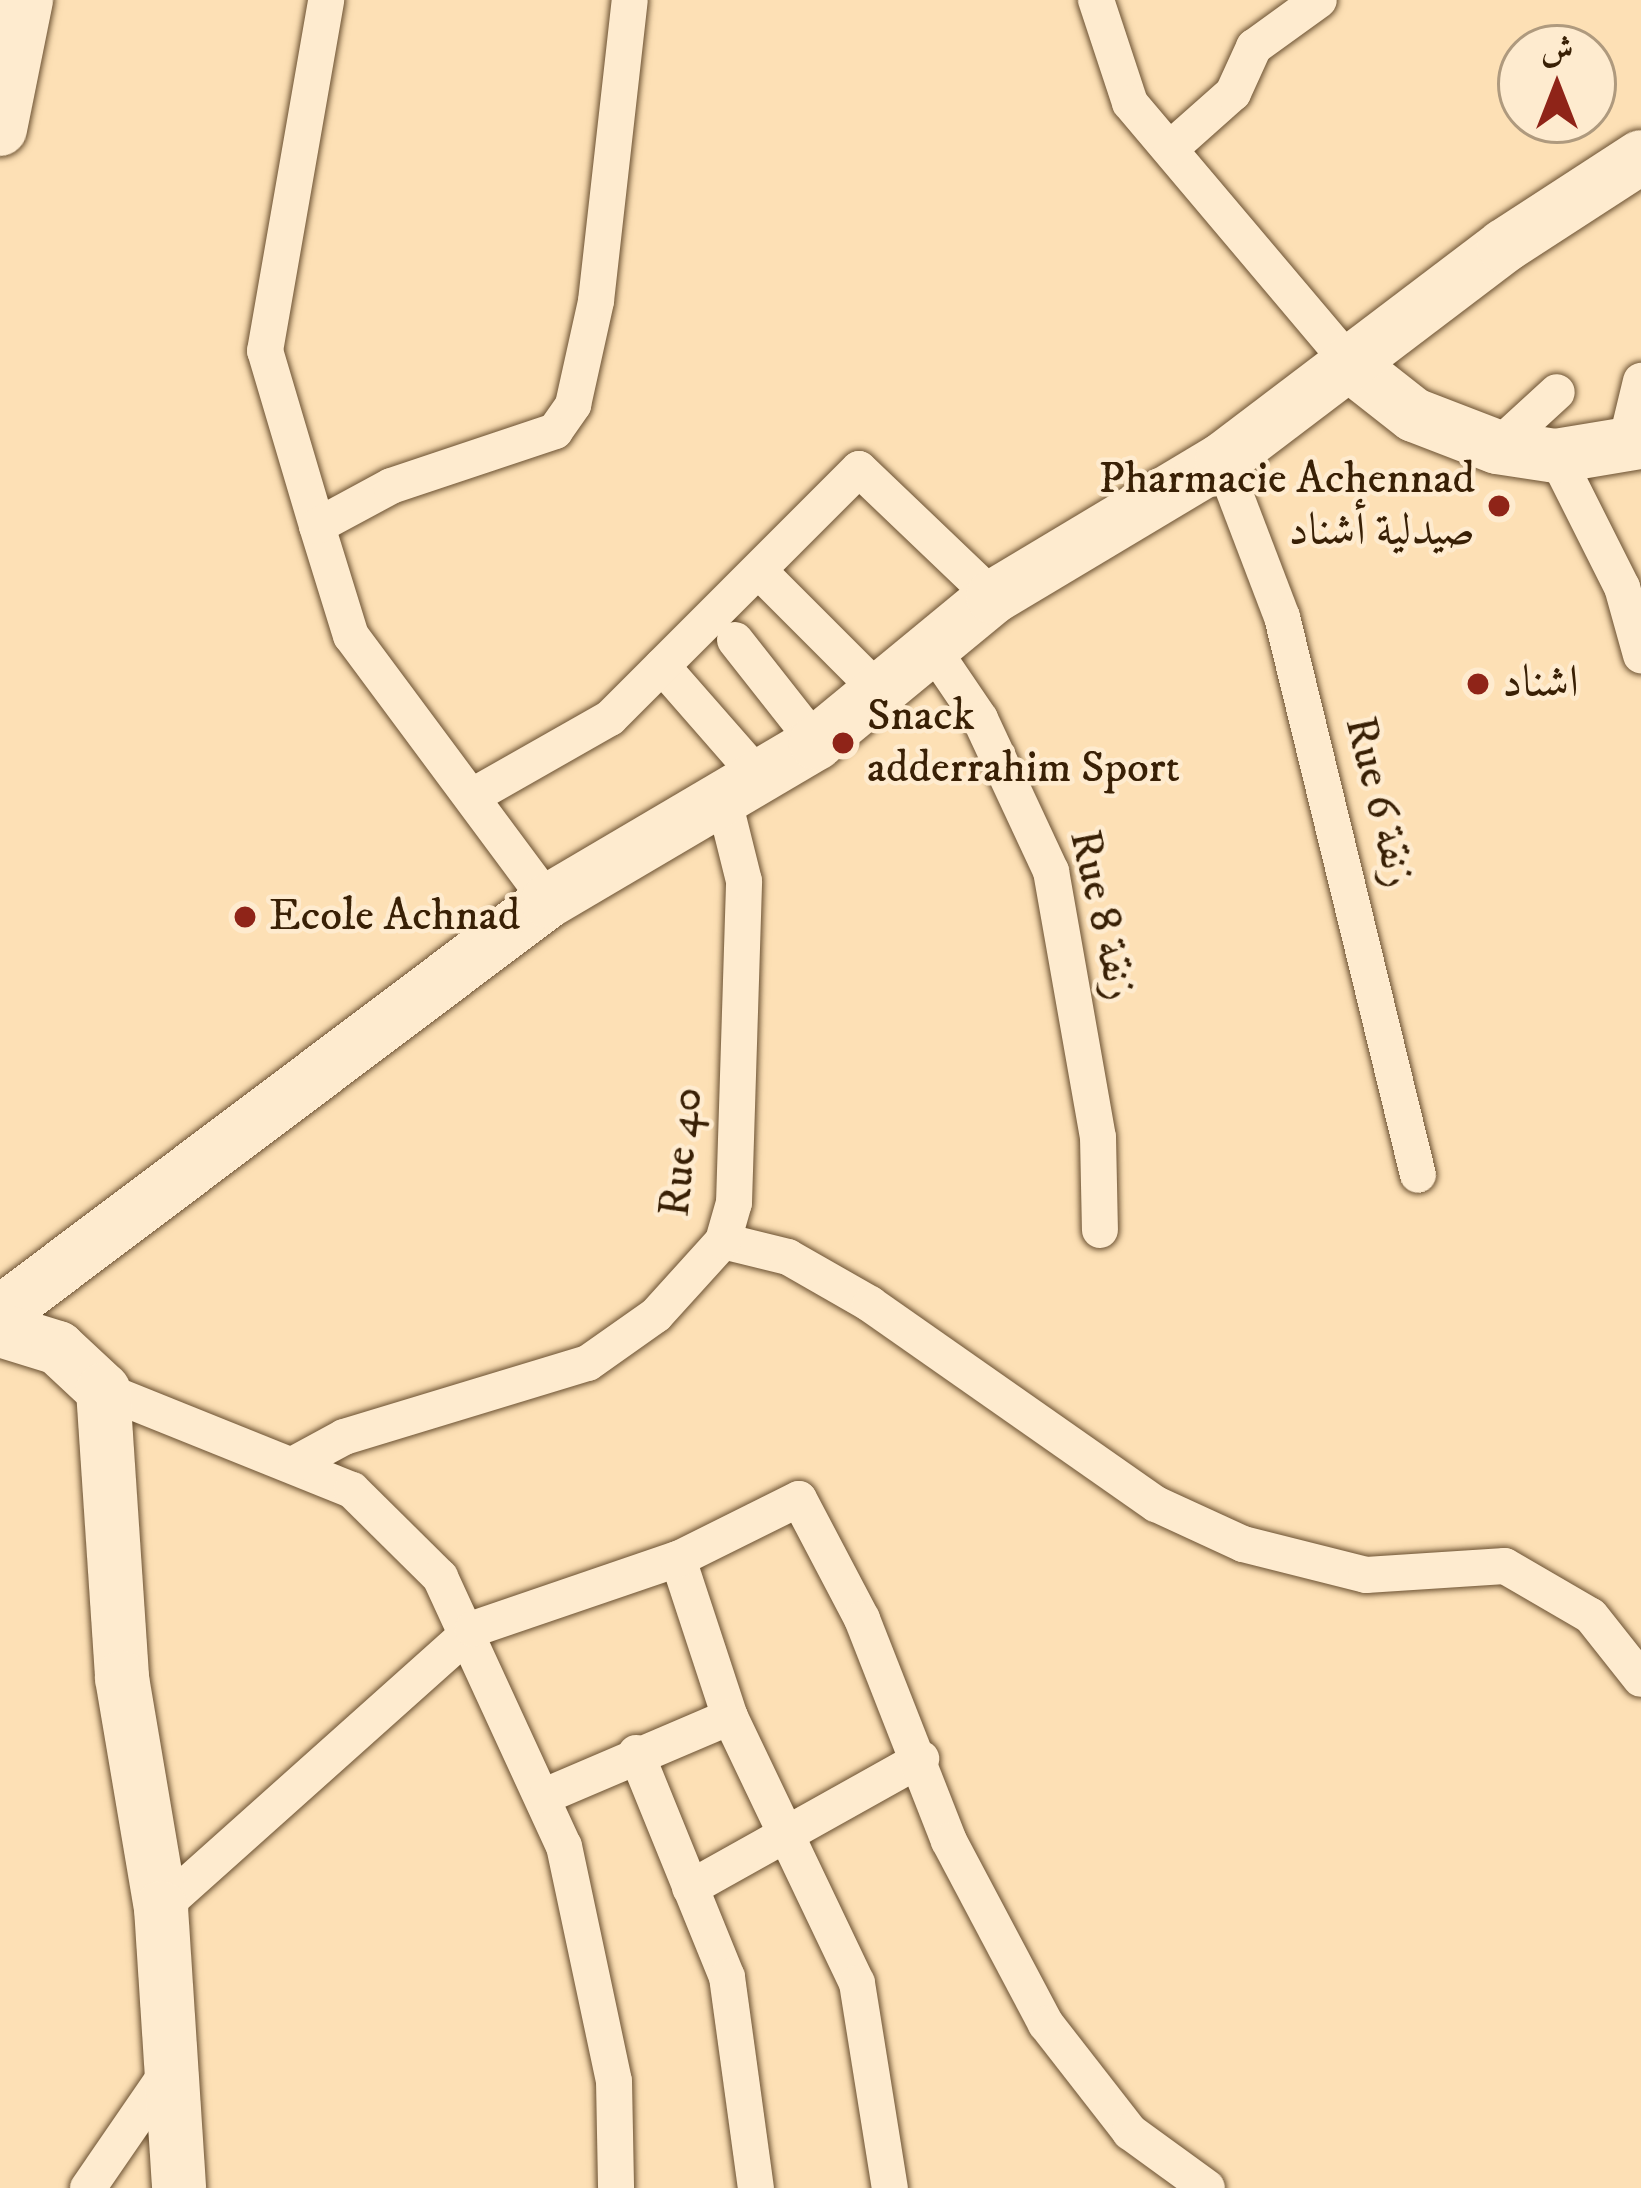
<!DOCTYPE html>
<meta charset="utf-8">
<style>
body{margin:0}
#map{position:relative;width:1641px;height:2188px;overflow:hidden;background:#fde0b5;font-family:"IM FELL DW Pica",Amiri,serif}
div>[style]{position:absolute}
.roads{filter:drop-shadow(0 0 3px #6a5031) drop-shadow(0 0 3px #6a5031)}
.street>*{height:36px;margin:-18px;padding:0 18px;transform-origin:18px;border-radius:18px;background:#feebcf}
.secondary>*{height:54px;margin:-27px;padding:0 27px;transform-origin:27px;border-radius:27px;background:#feebcf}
.dots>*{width:33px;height:33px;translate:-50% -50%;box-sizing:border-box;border:6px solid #feebcf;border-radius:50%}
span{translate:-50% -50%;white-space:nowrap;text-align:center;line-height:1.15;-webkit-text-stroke:9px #feebcf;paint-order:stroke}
.poi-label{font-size:45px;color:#392005}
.right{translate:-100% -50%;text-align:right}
.left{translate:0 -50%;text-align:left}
.street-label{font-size:45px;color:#392005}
.north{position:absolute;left:1497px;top:24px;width:120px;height:120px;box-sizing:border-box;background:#feebcf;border:3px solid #af9a7e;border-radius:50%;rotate:0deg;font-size:33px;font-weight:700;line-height:48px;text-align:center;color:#392005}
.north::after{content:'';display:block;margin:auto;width:42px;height:54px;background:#8f2418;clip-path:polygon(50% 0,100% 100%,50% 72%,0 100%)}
</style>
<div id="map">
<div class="roads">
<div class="street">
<i style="left:1096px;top:0;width:108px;rotate:71.7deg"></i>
<i style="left:1130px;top:103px;width:347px;rotate:49.8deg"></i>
<i style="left:1171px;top:148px;width:83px;rotate:-41.6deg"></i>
<i style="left:1233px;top:93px;width:51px;rotate:-65.5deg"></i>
<i style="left:1254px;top:47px;width:80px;rotate:-35.9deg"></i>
<i style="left:1626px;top:443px;width:64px;rotate:-76.4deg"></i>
<i style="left:1497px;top:447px;width:81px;rotate:-42.5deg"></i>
<i style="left:1556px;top:456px;width:147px;rotate:63.3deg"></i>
<i style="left:1622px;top:587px;width:71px;rotate:74.4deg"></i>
<i style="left:1222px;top:460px;width:168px;rotate:69.1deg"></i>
<i style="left:1282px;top:617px;width:574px;rotate:76.3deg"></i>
<i style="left:317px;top:526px;width:183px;rotate:-106.5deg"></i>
<i style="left:265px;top:351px;width:356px;rotate:-80.1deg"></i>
<i style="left:763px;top:575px;width:165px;rotate:45deg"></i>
<i style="left:735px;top:640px;width:131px;rotate:51.8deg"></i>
<i style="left:932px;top:648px;width:86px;rotate:55.9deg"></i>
<i style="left:980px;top:719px;width:168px;rotate:65deg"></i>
<i style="left:1051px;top:871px;width:270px;rotate:80deg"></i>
<i style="left:1098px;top:1137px;width:93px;rotate:88.8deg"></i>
<i style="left:662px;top:666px;width:150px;rotate:48.8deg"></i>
<i style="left:478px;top:793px;width:152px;rotate:-29.6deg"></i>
<i style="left:610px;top:718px;width:352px;rotate:-45deg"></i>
<i style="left:859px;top:469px;width:185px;rotate:43.7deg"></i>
<i style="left:548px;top:901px;width:330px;rotate:-126.6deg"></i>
<i style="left:351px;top:636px;width:115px;rotate:-107.2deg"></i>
<i style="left:317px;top:526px;width:84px;rotate:-28.4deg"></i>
<i style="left:391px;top:486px;width:173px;rotate:-18.5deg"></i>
<i style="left:555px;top:431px;width:32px;rotate:-55deg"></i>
<i style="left:573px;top:405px;width:107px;rotate:-77.5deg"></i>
<i style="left:596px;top:301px;width:303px;rotate:-83.6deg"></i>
<i style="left:723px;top:1241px;width:67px;rotate:13.8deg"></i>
<i style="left:788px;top:1257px;width:95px;rotate:29.8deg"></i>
<i style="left:870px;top:1304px;width:349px;rotate:35deg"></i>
<i style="left:1156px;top:1504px;width:96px;rotate:24.7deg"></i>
<i style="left:1243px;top:1544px;width:127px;rotate:14.1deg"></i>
<i style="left:1366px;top:1575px;width:139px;rotate:-3.7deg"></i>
<i style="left:1505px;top:1566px;width:99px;rotate:30.2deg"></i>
<i style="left:1591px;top:1616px;width:80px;rotate:51.6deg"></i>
<i style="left:103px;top:1390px;width:268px;rotate:21.9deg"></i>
<i style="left:352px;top:1490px;width:124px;rotate:44.7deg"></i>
<i style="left:440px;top:1577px;width:296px;rotate:65.3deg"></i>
<i style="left:564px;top:1846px;width:240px;rotate:78deg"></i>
<i style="left:614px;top:2081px;width:107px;rotate:88.9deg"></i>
<i style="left:296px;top:1463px;width:55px;rotate:-28.4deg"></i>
<i style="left:344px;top:1437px;width:255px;rotate:-16.9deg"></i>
<i style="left:588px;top:1363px;width:83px;rotate:-35.2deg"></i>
<i style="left:656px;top:1315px;width:100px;rotate:-47.8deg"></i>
<i style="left:723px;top:1241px;width:40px;rotate:-74deg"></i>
<i style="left:734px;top:1203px;width:322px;rotate:-88.2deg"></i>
<i style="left:744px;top:881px;width:82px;rotate:-104deg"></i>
<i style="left:678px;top:1559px;width:166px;rotate:71.8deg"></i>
<i style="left:730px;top:1717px;width:295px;rotate:64.5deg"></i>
<i style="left:857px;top:1983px;width:208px;rotate:80.9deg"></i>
<i style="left:636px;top:1753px;width:242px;rotate:67.9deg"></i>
<i style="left:727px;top:1977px;width:213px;rotate:82.2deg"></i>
<i style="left:547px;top:1795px;width:199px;rotate:-23.1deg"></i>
<i style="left:690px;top:1888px;width:265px;rotate:-29.2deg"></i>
<i style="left:161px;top:1908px;width:419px;rotate:-41.8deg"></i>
<i style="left:473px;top:1629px;width:217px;rotate:-18.9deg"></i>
<i style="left:678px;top:1559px;width:135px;rotate:-26.4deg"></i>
<i style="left:799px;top:1499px;width:136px;rotate:62.3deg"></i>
<i style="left:862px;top:1619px;width:238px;rotate:68.6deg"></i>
<i style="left:949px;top:1841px;width:207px;rotate:62.1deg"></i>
<i style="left:1046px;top:2024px;width:137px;rotate:52.1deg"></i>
<i style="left:1130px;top:2132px;width:95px;rotate:36deg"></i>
<i style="left:88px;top:2188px;width:152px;rotate:-55.5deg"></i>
</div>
<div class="secondary">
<i style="left:0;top:129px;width:132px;rotate:-78.6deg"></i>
<i style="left:1354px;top:368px;width:76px;rotate:38.1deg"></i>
<i style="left:1414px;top:415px;width:89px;rotate:21.1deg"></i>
<i style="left:1497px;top:447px;width:60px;rotate:8.7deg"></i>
<i style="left:1556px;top:456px;width:86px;rotate:-9.4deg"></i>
<i style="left:4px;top:1310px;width:681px;rotate:-36.94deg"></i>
<i style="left:548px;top:901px;width:311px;rotate:-30.5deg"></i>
<i style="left:816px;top:743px;width:229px;rotate:-39.5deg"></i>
<i style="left:993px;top:597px;width:267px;rotate:-30.9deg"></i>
<i style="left:1222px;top:460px;width:354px;rotate:-37.2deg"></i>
<i style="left:1504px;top:246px;width:163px;rotate:-33deg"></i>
<i style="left:0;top:1330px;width:61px;rotate:17.2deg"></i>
<i style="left:58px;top:1348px;width:62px;rotate:43deg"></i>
<i style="left:103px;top:1390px;width:289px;rotate:86.2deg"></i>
<i style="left:122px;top:1678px;width:233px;rotate:80.4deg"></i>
<i style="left:161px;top:1908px;width:281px;rotate:86.3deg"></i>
</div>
</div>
<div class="dots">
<i style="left:1499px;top:506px;background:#8f2418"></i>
<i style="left:1478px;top:684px;background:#8f2418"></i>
<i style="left:843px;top:743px;background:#8f2418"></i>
<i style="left:245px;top:917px;background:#8f2418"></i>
</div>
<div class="poi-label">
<span class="right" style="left:1475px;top:506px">Pharmacie Achennad<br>صيدلية أشناد</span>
<span class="left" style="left:1502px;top:684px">اشناد</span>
<span class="left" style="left:867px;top:743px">Snack<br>adderrahim Sport</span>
<span class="left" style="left:269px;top:917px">Ecole Achnad</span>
</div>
<div class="street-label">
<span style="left:1379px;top:802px;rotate:76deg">Rue 6 زنقة</span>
<span style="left:1102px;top:915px;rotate:77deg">Rue 8 زنقة</span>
<span style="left:682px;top:1152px;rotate:-84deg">Rue 40</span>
</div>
<div class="north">ش</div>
</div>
